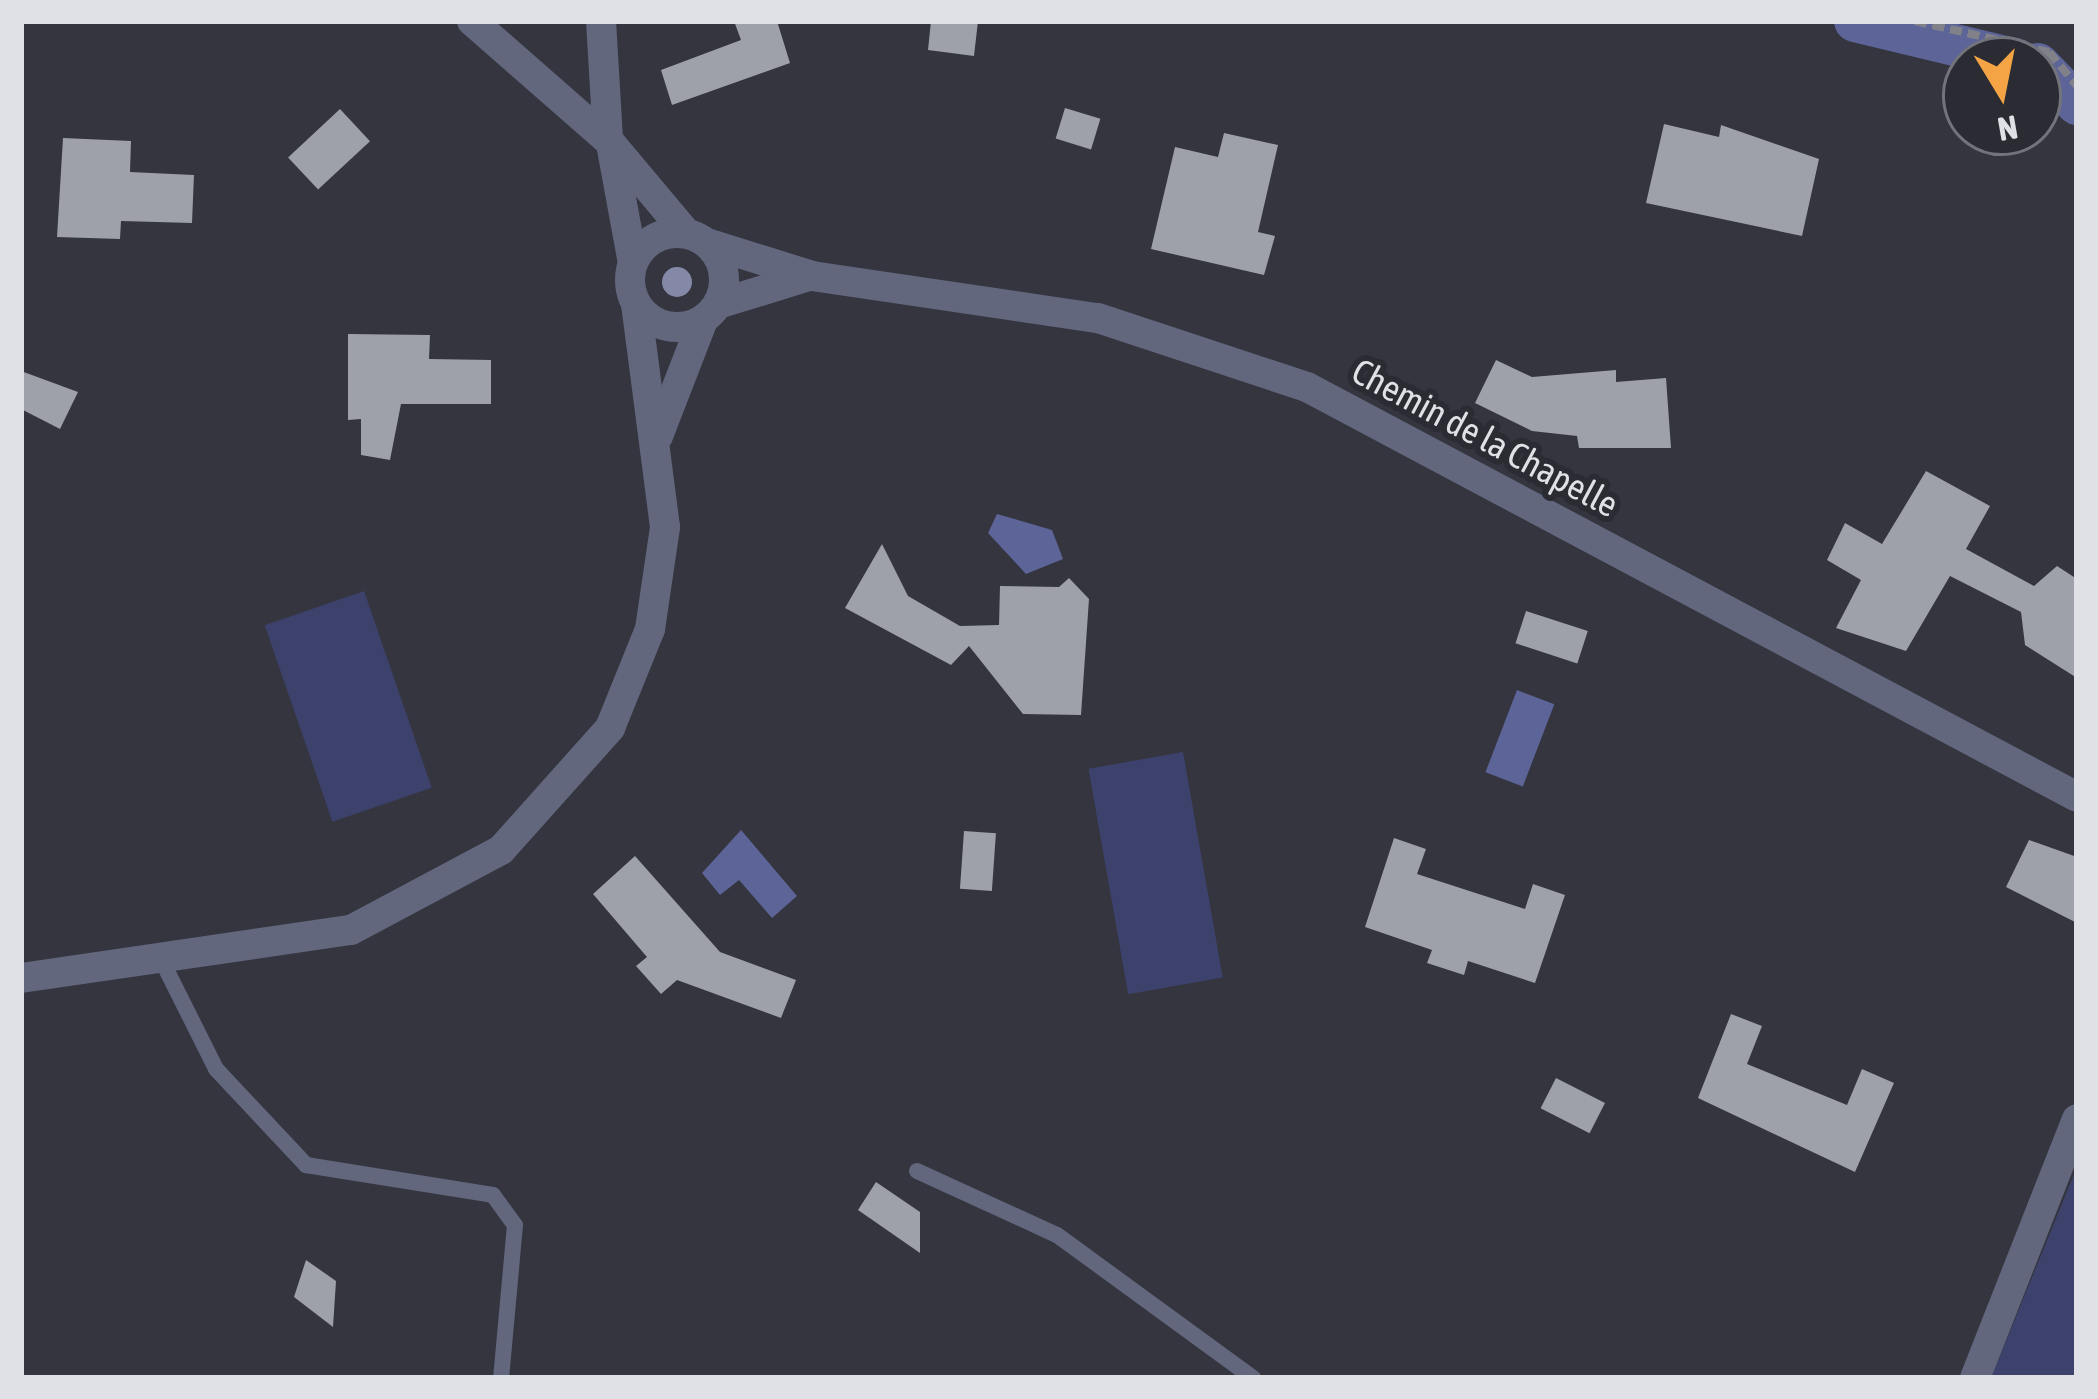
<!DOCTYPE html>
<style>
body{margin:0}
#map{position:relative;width:2098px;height:1399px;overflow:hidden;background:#34353e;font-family:"Asap Condensed",sans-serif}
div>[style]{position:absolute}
.green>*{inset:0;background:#3d426d;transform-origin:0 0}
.water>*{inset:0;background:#5d6498;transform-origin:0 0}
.canal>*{height:42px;margin:-21px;padding:0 21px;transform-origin:21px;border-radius:21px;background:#5d6498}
.building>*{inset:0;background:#9ea0aa;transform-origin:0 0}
.path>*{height:8px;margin-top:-4px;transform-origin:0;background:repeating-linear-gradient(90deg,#818289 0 12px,transparent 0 18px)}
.service>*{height:16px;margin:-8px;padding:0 8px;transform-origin:8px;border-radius:8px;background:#62677e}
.minor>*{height:30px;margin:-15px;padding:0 15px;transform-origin:15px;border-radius:15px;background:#62677e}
.minor>.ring{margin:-15px;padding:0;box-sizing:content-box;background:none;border:30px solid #62677e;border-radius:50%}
.trees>*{width:30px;height:30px;margin:-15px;border-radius:50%;background:#8489a8}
span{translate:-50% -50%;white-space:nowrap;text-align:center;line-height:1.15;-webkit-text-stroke:12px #2a2b33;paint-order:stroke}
.street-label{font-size:36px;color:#e0e1e6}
.frame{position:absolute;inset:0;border:24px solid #e0e1e6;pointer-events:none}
.north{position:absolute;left:1942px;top:36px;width:120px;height:120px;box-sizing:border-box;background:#2a2b33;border:3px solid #73747b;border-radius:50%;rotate:170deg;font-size:33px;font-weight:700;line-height:48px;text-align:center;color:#e0e1e6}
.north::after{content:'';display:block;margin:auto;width:42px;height:54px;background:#f4a444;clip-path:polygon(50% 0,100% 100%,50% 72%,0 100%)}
</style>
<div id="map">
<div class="green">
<i style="left:364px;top:591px;width:208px;height:105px;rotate:71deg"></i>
<i style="left:1183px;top:752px;width:229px;height:96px;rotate:80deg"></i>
<i style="clip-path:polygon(2077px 1167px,2077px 1378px,1991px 1378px)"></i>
</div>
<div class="water">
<i style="clip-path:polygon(997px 514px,1052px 530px,1063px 559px,1026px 574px,988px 533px)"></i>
<i style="left:1517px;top:690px;width:40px;height:88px;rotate:21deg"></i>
<i style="clip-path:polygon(741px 830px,797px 896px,772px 918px,739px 880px,720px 895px,702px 873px)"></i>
</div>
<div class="canal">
<i style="left:1855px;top:21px;width:167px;rotate:13.5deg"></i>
<i style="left:2038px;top:64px;width:56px;rotate:45.7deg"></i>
</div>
<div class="building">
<i style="clip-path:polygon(734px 21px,777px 21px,790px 63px,672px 105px,661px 70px,741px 40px)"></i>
<i style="clip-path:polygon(931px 21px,978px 21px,974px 56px,928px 50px)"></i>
<i style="left:1065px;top:108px;width:37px;height:32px;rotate:17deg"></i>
<i style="left:340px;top:109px;width:44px;height:71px;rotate:47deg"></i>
<i style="clip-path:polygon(1664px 124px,1719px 137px,1721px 125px,1819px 159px,1802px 236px,1646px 203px)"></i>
<i style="clip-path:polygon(1224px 133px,1278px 145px,1258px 232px,1275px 236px,1264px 275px,1151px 249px,1175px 147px,1218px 157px)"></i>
<i style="clip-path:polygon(63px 138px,131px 141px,130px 172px,194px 175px,192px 223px,121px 221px,120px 239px,57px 237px)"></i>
<i style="clip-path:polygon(348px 334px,430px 335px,429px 359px,491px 360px,491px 404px,401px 404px,390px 460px,361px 455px,361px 419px,348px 420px)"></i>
<i style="clip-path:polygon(1496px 360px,1532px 377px,1616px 370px,1616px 382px,1666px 378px,1671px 448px,1579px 448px,1577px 436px,1532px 431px,1475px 403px)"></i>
<i style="clip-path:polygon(21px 371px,78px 392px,60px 429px,21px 409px)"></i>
<i style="clip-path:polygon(1926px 471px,1990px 506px,1966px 549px,2034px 586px,2057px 566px,2077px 579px,2077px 678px,2025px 645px,2021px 612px,1950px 576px,1906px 651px,1836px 628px,1861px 580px,1827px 560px,1845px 523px,1882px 544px)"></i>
<i style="clip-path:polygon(882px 544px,908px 596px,960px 626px,999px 625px,1000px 586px,1059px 587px,1069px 578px,1089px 599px,1081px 715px,1023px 714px,969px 646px,951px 665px,845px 608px)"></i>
<i style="left:1526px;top:611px;width:65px;height:34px;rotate:18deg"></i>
<i style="left:964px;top:831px;width:32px;height:58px;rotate:4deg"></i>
<i style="clip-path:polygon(1394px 838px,1426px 849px,1417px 874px,1525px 909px,1533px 884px,1565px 895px,1535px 983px,1468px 961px,1464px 975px,1427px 963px,1432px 950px,1365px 927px)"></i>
<i style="clip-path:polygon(2029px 840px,2077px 857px,2077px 923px,2006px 887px)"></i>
<i style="clip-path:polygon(635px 856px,720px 952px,796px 980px,781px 1018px,677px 980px,661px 994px,636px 966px,647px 957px,593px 894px)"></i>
<i style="clip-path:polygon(1731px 1014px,1762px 1026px,1747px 1064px,1847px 1105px,1862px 1069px,1894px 1083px,1855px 1172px,1698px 1098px)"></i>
<i style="left:1556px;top:1078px;width:55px;height:34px;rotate:27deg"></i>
<i style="clip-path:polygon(876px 1182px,920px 1212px,920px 1253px,858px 1210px)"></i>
<i style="clip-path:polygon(306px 1260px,336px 1281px,333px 1327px,294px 1297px)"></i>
</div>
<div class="path">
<i style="left:1915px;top:21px;width:138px;rotate:13deg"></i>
<i style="left:2049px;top:52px;width:44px;rotate:50.5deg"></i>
</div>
<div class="service">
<i style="left:161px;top:959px;width:123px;rotate:63.4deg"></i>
<i style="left:216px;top:1069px;width:132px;rotate:46.8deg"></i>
<i style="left:306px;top:1165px;width:189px;rotate:9.1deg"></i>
<i style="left:493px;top:1195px;width:37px;rotate:54deg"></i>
<i style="left:515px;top:1225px;width:154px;rotate:95.2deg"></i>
<i style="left:917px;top:1171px;width:154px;rotate:24.6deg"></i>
<i style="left:1057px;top:1235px;width:243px;rotate:36.1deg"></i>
</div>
<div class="minor">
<i style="left:472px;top:21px;width:181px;rotate:41.2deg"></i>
<i style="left:608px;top:140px;width:121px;rotate:50deg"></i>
<i style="left:601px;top:21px;width:119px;rotate:86.6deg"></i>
<i style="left:612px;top:149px;width:116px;rotate:79.6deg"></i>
<i class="ring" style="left:630px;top:233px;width:64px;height:64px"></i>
<i style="left:707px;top:243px;width:110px;rotate:17.4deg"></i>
<i style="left:812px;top:276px;width:289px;rotate:8.4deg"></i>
<i style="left:1098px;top:318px;width:220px;rotate:18.3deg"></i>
<i style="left:1307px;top:387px;width:872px;rotate:28.03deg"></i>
<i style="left:718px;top:304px;width:92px;rotate:-17.1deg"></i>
<i style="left:658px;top:436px;width:124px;rotate:-68.8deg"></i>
<i style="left:21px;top:978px;width:333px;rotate:-8.3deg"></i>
<i style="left:351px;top:930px;width:170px;rotate:-28.1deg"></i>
<i style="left:501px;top:850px;width:164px;rotate:-48.2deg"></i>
<i style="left:610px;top:728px;width:107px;rotate:-68deg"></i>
<i style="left:650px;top:629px;width:103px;rotate:-81.6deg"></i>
<i style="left:665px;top:527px;width:225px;rotate:-97.4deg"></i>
<i style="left:1975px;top:1378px;width:278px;rotate:-68.5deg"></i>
</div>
<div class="trees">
<i style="left:677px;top:282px"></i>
</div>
<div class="street-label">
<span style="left:1485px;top:438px;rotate:28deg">Chemin de la Chapelle</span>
</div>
<div class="frame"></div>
<div class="north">N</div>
</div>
